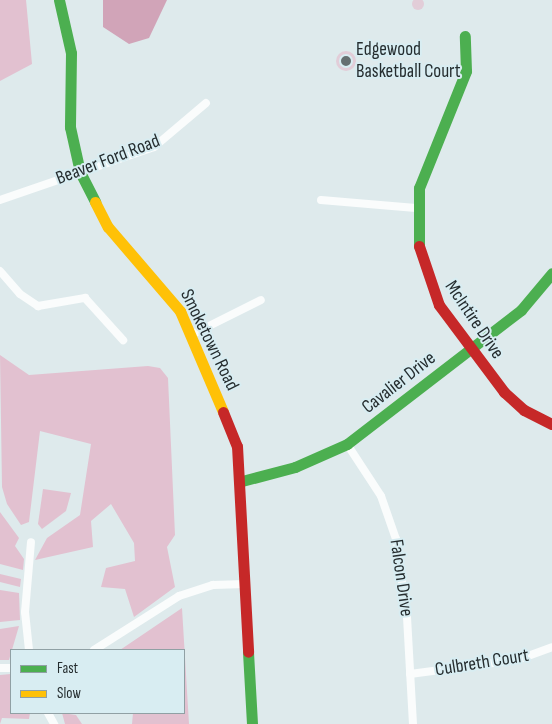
<!DOCTYPE html>
<style>
body{margin:0}
#map{position:relative;width:552px;height:724px;overflow:hidden;background:#deeaec;font-family:"Sofia Sans Condensed",sans-serif}
div>[style]{position:absolute}
.green>*{inset:0;background:#e2cdd8}
.round{border-radius:50%}
.forest>*{inset:0;background:#e2c1d0}
.water>*{inset:0;background:#d1a4b8}
.street>*{height:8px;margin:-4px;padding:0 4px;transform-origin:4px;border-radius:4px;background:#fafcfc}
.fast>*{height:11px;margin:-5.5px;padding:0 5.5px;transform-origin:5.5px;border-radius:5.5px;background:#4caf50}
.slow>*{height:11px;margin:-5.5px;padding:0 5.5px;transform-origin:5.5px;border-radius:5.5px;background:#ffc107}
.jam>*{height:11px;margin:-5.5px;padding:0 5.5px;transform-origin:5.5px;border-radius:5.5px;background:#c62828}
.dots>*{width:14px;height:14px;translate:-50% -50%;box-sizing:border-box;border:2px solid #d8edf2;border-radius:50%}
span{translate:-50% -50%;white-space:nowrap;text-align:center;line-height:1.15;-webkit-text-stroke:4px #d8edf2;paint-order:stroke}
.poi-label{font-size:19px;color:#252d2f}
.left{translate:0 -50%;text-align:left}
.street-label{font-size:19px;color:#252d2f}
.legend{position:absolute;left:10px;top:649px;width:175px;height:65px;box-sizing:border-box;background:#d8edf2;border:1px solid #90a0a4;margin:0;padding:6px 9px;list-style:none;font-size:15px;color:#252d2f}
.legend li{display:flex;align-items:center;gap:10px;height:25px}
.legend b{width:25px;border:1px solid #90a0a4}
</style>
<div id="map">
<div class="green">
<i class="round" style="left:412px;top:-2px;width:12px;height:12px"></i>
<i class="round" style="left:336px;top:51px;width:20px;height:20px"></i>
</div>
<div class="forest">
<i style="clip-path:polygon(0 0,26px 0,32px 64px,0 81px)"></i>
<i style="clip-path:polygon(0 355px,29px 375px,148px 366px,160px 368px,168px 378px,175px 535px,167px 547px,175px 587px,134px 617px,125px 589px,101px 587px,106px 568px,135px 561px,134px 543px,111px 504px,91px 521px,93px 547px,35px 560px,47px 538px,80px 515px,91px 444px,40px 431px,29px 522px,21px 525px,7px 504px,2px 487px)"></i>
<i style="clip-path:polygon(43px 489px,71px 493px,66px 511px,42px 529px,38px 524px)"></i>
<i style="clip-path:polygon(0 512px,19px 538px,15px 546px,24px 559px,23px 570px,0 564px)"></i>
<i style="clip-path:polygon(0 574px,21px 579px,20px 587px,0 582px)"></i>
<i style="clip-path:polygon(0 590px,19px 593px,20px 620px,0 622px)"></i>
<i style="clip-path:polygon(182px 608px,189px 724px,132px 724px,133px 713px,184px 713px,184px 650px,120px 650px)"></i>
<i style="clip-path:polygon(19px 626px,9px 660px,0 660px,0 629px)"></i>
<i style="clip-path:polygon(11px 674px,11px 713px,30px 713px,29px 719px,2px 718px,0 724px,0 675px)"></i>
<i style="clip-path:polygon(62px 713px,76px 715px,82px 724px,65px 724px)"></i>
</div>
<div class="water">
<i style="clip-path:polygon(103px 0,167px 0,149px 38px,129px 44px,103px 27px)"></i>
</div>
<div class="street">
<i style="left:0;top:200px;width:163px;rotate:-19deg"></i>
<i style="left:154px;top:147px;width:68px;rotate:-40.2deg"></i>
<i style="left:321px;top:200px;width:95px;rotate:4.8deg"></i>
<i style="left:0;top:271px;width:30px;rotate:49deg"></i>
<i style="left:20px;top:294px;width:22px;rotate:34deg"></i>
<i style="left:38px;top:306px;width:48px;rotate:-9.7deg"></i>
<i style="left:85px;top:298px;width:57px;rotate:47.9deg"></i>
<i style="left:191px;top:335px;width:78px;rotate:-26.6deg"></i>
<i style="left:347px;top:444px;width:62px;rotate:56.8deg"></i>
<i style="left:381px;top:496px;width:46px;rotate:70.8deg"></i>
<i style="left:396px;top:539px;width:79px;rotate:82deg"></i>
<i style="left:407px;top:617px;width:107px;rotate:86.8deg"></i>
<i style="left:29px;top:650px;width:38px;rotate:-96deg"></i>
<i style="left:25px;top:612px;width:70px;rotate:-85.1deg"></i>
<i style="left:94px;top:650px;width:101px;rotate:-32.4deg"></i>
<i style="left:179px;top:596px;width:36px;rotate:-18deg"></i>
<i style="left:213px;top:585px;width:32px;rotate:-2deg"></i>
<i style="left:0;top:668px;width:11px"></i>
<i style="left:410px;top:674px;width:108px;rotate:-7.5deg"></i>
<i style="left:517px;top:660px;width:37px;rotate:-20deg"></i>
<i style="left:48px;top:713px;width:13px;rotate:61deg"></i>
</div>
<div class="fast">
<i style="left:59px;top:0;width:54px;rotate:77.2deg"></i>
<i style="left:71px;top:53px;width:74px;rotate:90.8deg"></i>
<i style="left:70px;top:127px;width:46px;rotate:77.5deg"></i>
<i style="left:80px;top:172px;width:34px;rotate:63deg"></i>
<i style="left:419px;top:246px;width:58px;rotate:-90deg"></i>
<i style="left:419px;top:188px;width:126px;rotate:-68.1deg"></i>
<i style="left:466px;top:71px;width:35px;rotate:-92deg"></i>
<i style="left:242px;top:481px;width:55px;rotate:-14.8deg"></i>
<i style="left:295px;top:467px;width:57px;rotate:-23.9deg"></i>
<i style="left:347px;top:444px;width:220px;rotate:-37.6deg"></i>
<i style="left:521px;top:310px;width:48px;rotate:-50deg"></i>
<i style="left:248px;top:652px;width:72px;rotate:86.8deg"></i>
</div>
<div class="slow">
<i style="left:95px;top:202px;width:28px;rotate:63deg"></i>
<i style="left:108px;top:227px;width:111px;rotate:49.4deg"></i>
<i style="left:180px;top:311px;width:110px;rotate:66.9deg"></i>
</div>
<div class="jam">
<i style="left:419px;top:246px;width:62px;rotate:71.3deg"></i>
<i style="left:439px;top:305px;width:109px;rotate:53.2deg"></i>
<i style="left:504px;top:392px;width:27px;rotate:42deg"></i>
<i style="left:524px;top:410px;width:31px;rotate:27deg"></i>
<i style="left:223px;top:412px;width:37px;rotate:68deg"></i>
<i style="left:237px;top:446px;width:206px;rotate:86.9deg"></i>
</div>
<div class="dots">
<i style="left:346px;top:61px;background:#666f71"></i>
</div>
<div class="poi-label">
<span class="left" style="left:356px;top:61px">Edgewood<br>Basketball Court</span>
</div>
<div class="street-label">
<span style="left:108px;top:160px;rotate:-21deg">Beaver Ford Road</span>
<span style="left:474px;top:320px;rotate:56deg">McIntire Drive</span>
<span style="left:209px;top:340px;rotate:64deg">Smoketown Road</span>
<span style="left:399px;top:383px;rotate:-38deg">Cavalier Drive</span>
<span style="left:401px;top:578px;rotate:82deg">Falcon Drive</span>
<span style="left:482px;top:663px;rotate:-9deg">Culbreth Court</span>
</div>
<ul class="legend">
<li><b style="height:6px;background:#4caf50"></b>Fast</li>
<li><b style="height:6px;background:#ffc107"></b>Slow</li>
</ul>
</div>
